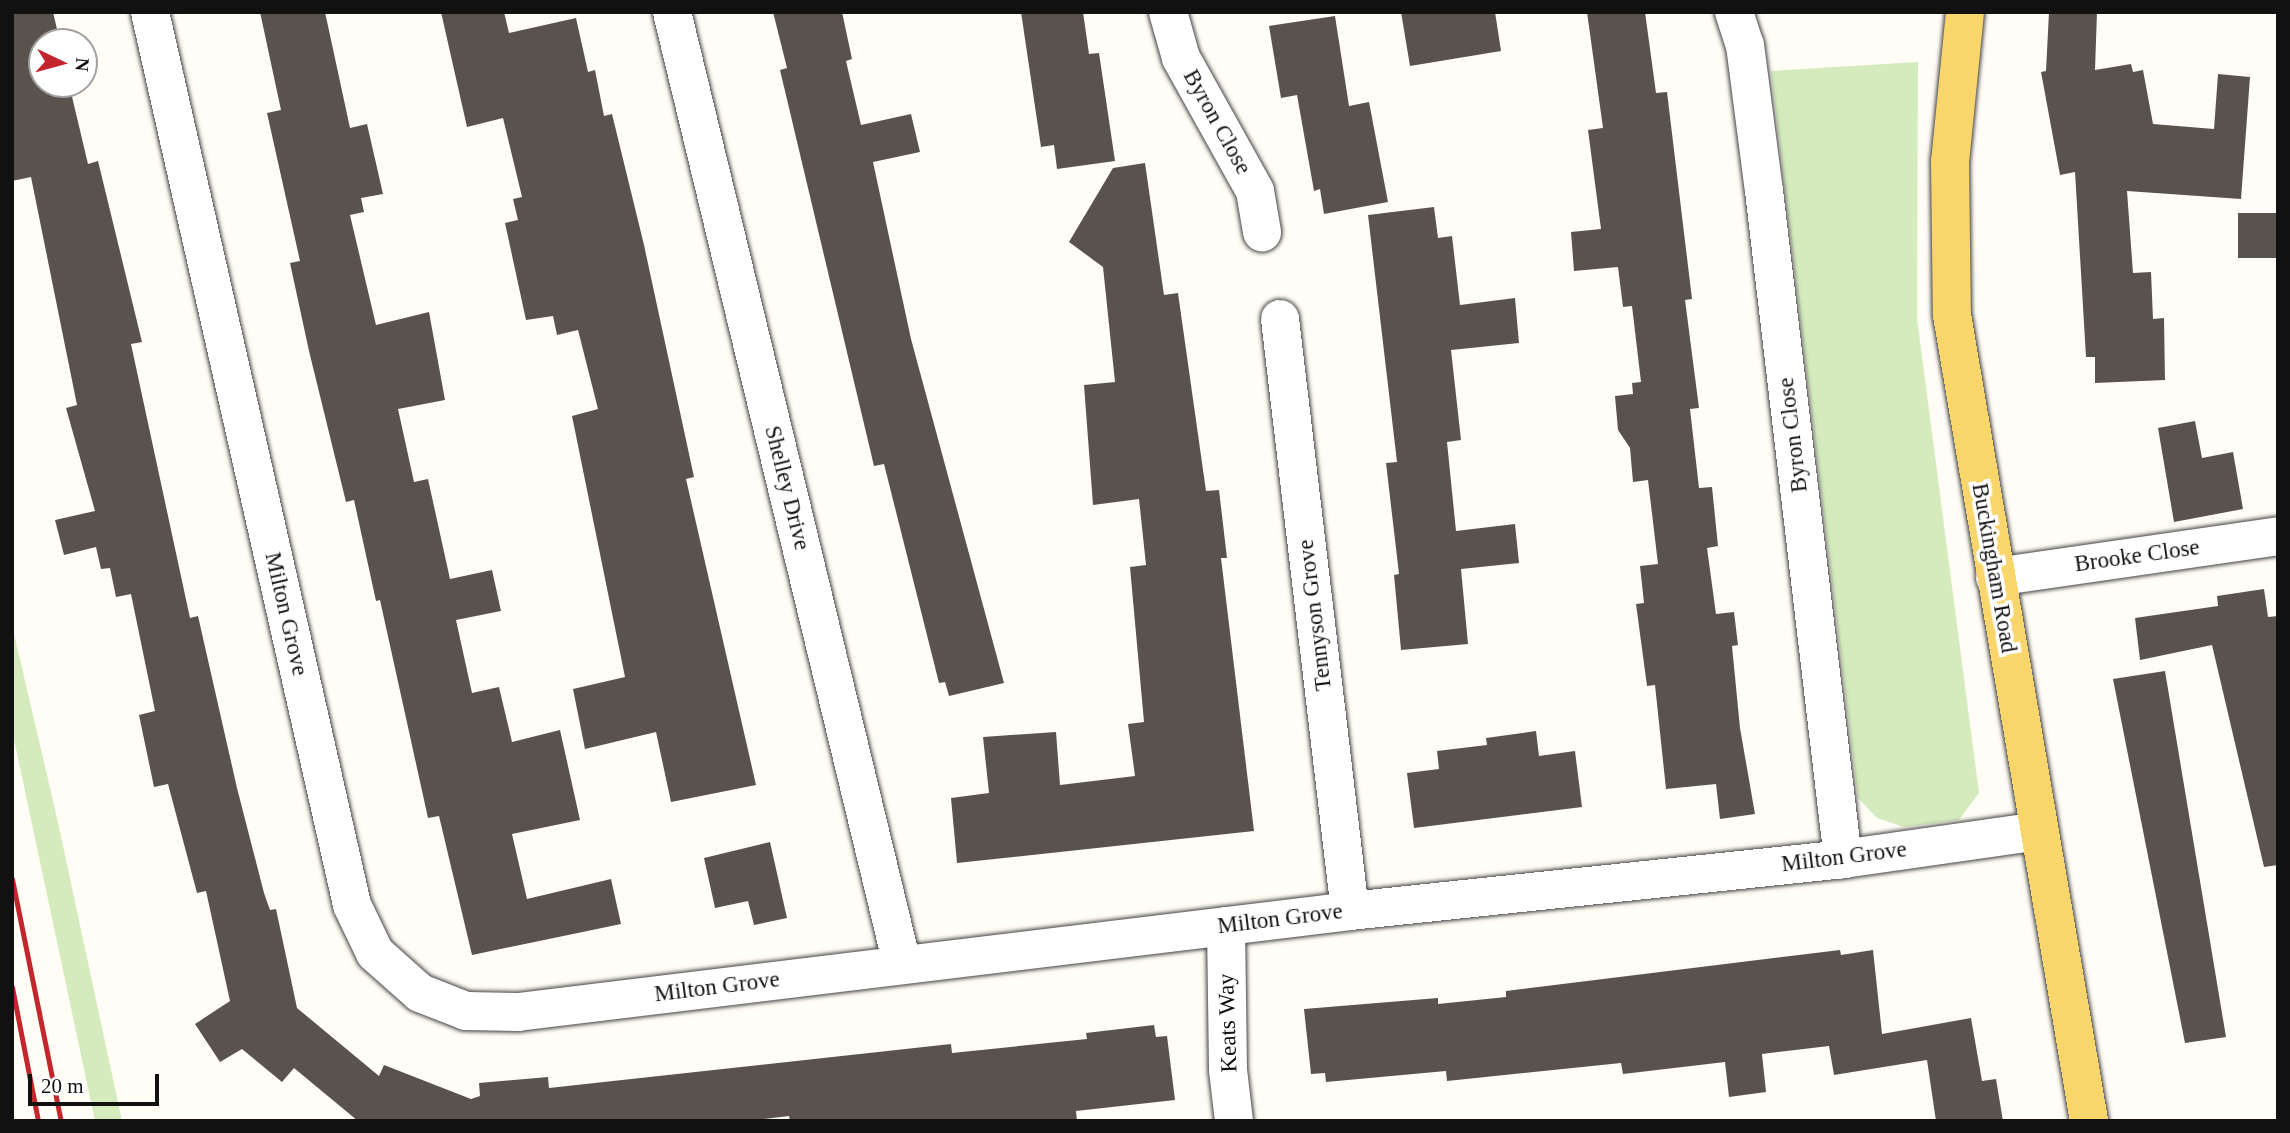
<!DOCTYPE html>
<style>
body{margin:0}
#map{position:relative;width:2290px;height:1133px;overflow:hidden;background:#fffdf5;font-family:"Times New Roman",serif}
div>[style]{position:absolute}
.green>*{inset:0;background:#d5ebbd}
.building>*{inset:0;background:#5a524d;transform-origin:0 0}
.roads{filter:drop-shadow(0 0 2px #444) drop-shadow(0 0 2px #444)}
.minor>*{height:38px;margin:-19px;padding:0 19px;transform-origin:19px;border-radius:19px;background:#fff}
.major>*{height:38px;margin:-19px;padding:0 19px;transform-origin:19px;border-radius:19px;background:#f9d66b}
.rail>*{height:5px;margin:-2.5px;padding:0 2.5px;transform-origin:2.5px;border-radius:2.5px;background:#c4262e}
span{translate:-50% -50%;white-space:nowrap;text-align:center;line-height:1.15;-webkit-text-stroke:7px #fff;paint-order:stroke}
.street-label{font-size:23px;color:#111}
.frame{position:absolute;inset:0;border:14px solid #111;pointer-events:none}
.north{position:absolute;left:28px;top:28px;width:70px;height:70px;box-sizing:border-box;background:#fff;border:2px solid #a0a0a0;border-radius:50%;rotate:95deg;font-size:19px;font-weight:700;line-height:28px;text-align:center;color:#111}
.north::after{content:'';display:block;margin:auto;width:24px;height:32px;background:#c4262e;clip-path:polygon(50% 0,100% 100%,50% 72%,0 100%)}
.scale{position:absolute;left:28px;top:1074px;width:131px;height:32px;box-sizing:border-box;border:4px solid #111;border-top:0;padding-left:9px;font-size:21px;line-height:24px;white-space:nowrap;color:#111;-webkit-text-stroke:5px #fff;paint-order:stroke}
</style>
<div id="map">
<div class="green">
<i style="clip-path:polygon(1918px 62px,1917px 318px,1979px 793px,1959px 820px,1904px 827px,1877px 818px,1858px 798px,1771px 71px)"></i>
<i style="clip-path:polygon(12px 625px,57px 818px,122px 1121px,95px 1121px,12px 730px)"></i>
</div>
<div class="building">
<i style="clip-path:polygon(12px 12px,53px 12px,60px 42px,42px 42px,42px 84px,69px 84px,88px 164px,98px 161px,142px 342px,131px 344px,190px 618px,198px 616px,237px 788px,264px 893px,270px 910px,276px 909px,297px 1008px,379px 1076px,384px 1065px,471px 1099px,480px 1096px,479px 1083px,548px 1077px,549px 1088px,951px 1044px,952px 1053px,1087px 1039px,1086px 1033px,1154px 1025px,1156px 1037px,1167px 1036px,1175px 1100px,1076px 1111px,1077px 1121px,790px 1121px,789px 1116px,748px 1121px,358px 1121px,294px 1068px,282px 1082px,242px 1049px,220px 1062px,195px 1024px,230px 1001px,206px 891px,197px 893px,168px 784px,154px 787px,139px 715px,155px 711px,131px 594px,116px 597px,110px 568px,101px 569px,96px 547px,64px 555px,55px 520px,95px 511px,66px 408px,77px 405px,31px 177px,12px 181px)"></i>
<i style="clip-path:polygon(260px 12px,325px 12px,350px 128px,367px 124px,383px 194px,361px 198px,364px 212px,350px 215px,376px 325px,429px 312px,445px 400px,398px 409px,414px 482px,428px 479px,450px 579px,492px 570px,501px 611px,456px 620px,472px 693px,499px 687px,512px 742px,560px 730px,580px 820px,512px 834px,527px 899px,611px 879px,621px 924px,472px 955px,439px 816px,428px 818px,380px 600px,376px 601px,354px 500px,346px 502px,309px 351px,290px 263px,300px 261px,267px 113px,281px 110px)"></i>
<i style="clip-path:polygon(441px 12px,504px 12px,509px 33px,576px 18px,588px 72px,595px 70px,604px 116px,612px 114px,644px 245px,694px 477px,686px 479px,756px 785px,671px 802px,656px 732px,585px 749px,573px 689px,625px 677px,572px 416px,598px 409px,578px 330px,557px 335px,553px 316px,526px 320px,505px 223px,518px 220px,513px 199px,522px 197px,503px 118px,467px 127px)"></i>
<i style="clip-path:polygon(773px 12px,842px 12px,852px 59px,846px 61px,861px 125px,911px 114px,920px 152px,873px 162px,911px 339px,1004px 683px,949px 696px,945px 682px,939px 683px,884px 464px,874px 466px,780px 70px,787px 68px)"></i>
<i style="clip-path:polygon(1021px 12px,1083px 12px,1089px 54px,1099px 53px,1115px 161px,1057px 169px,1054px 145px,1041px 147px)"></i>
<i style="clip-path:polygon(1401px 12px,1495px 12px,1501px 51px,1410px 66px)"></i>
<i style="clip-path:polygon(1587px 12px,1645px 12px,1656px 93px,1667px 92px,1692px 299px,1685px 300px,1699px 408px,1690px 409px,1699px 488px,1712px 487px,1718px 546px,1707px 548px,1716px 614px,1734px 612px,1738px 645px,1732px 646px,1740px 728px,1755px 814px,1720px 819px,1716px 784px,1666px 789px,1655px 685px,1647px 686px,1636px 604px,1644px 603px,1640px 566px,1658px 564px,1648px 480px,1633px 482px,1630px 448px,1618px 430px,1615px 396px,1633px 394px,1632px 383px,1641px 382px,1632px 306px,1623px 307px,1618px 267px,1574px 271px,1571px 232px,1601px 229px,1588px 130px,1603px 128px)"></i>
<i style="clip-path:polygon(2049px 12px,2097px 12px,2095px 70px,2131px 64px,2133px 72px,2143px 70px,2153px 124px,2214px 129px,2218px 74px,2250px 77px,2241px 199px,2127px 191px,2133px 273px,2151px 272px,2153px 319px,2164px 318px,2165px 380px,2095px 383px,2095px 357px,2086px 357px,2075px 172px,2060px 175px,2041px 72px,2046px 71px)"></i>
<i style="clip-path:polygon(1335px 16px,1349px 106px,1369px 102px,1388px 202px,1324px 214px,1320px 189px,1314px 191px,1297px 95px,1281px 98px,1269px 26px)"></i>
<i style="clip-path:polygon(1145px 163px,1164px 295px,1178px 293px,1206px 491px,1219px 490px,1227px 558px,1221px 558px,1254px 831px,957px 863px,951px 798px,989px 793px,983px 737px,1056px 732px,1060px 785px,1135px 776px,1128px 724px,1144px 722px,1130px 567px,1146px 565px,1139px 499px,1093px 505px,1084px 385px,1115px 382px,1103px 267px,1069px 242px,1113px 168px)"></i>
<i style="clip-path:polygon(1434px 207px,1438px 238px,1452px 236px,1460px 305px,1515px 298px,1519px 343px,1451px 350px,1461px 440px,1447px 442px,1456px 531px,1515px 524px,1519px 563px,1461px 569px,1468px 644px,1401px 650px,1394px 575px,1399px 574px,1386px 463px,1397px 462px,1368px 215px)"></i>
<i style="left:2278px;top:213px;width:45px;height:40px;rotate:90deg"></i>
<i style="clip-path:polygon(2195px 421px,2202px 458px,2233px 452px,2243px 509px,2174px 522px,2158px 428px)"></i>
<i style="clip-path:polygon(2264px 589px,2268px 617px,2278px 616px,2278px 865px,2264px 867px,2212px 645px,2140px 660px,2135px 618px,2218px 606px,2217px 596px)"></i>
<i style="clip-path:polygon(2165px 671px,2226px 1037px,2185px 1043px,2113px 679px)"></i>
<i style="clip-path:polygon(1536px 731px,1539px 756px,1575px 751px,1582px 807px,1414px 828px,1407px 773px,1439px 769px,1437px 751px,1487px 745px,1486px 738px)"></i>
<i style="clip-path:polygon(770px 842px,787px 918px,754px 925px,748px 901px,715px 908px,704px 858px)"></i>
<i style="clip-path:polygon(1840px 950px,1841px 955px,1873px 950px,1882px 1034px,1971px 1018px,1982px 1081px,1996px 1079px,2003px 1121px,1936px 1121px,1927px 1060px,1834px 1075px,1829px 1046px,1762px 1054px,1766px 1092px,1729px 1097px,1725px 1062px,1623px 1074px,1621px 1063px,1447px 1081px,1446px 1071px,1326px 1082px,1325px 1073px,1311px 1074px,1304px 1009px,1438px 998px,1438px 1004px,1506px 997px,1506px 991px)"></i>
</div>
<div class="roads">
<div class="minor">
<i style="left:150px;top:12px;width:916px;rotate:77.25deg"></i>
<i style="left:352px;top:905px;width:53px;rotate:64.4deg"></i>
<i style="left:375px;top:953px;width:60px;rotate:41.6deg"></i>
<i style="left:420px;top:993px;width:49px;rotate:21.4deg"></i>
<i style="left:466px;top:1011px;width:52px;rotate:1.1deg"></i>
<i style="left:518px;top:1012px;width:838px;rotate:-6.92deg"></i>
<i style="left:1350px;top:911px;width:496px;rotate:-6deg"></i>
<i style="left:1843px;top:859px;width:198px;rotate:-8.1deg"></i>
<i style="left:672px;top:12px;width:979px;rotate:76.42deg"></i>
<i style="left:1168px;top:12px;width:48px;rotate:74.2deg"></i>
<i style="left:1181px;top:58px;width:152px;rotate:60.9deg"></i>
<i style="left:1255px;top:191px;width:42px;rotate:80.3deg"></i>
<i style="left:1734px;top:12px;width:35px;rotate:72deg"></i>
<i style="left:1745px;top:45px;width:147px;rotate:82.6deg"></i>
<i style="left:1764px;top:191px;width:673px;rotate:83.26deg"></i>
<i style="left:1280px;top:319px;width:596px;rotate:83.26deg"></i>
<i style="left:1995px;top:577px;width:286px;rotate:-8.2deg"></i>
<i style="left:1226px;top:926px;width:144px;rotate:89.2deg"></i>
<i style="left:1228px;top:1070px;width:51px;rotate:83.3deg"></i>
</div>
<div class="major">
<i style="left:1965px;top:12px;width:150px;rotate:95.7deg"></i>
<i style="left:1950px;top:161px;width:154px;rotate:89.3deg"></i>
<i style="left:1952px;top:315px;width:818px;rotate:80.35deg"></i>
</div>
</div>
<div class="rail">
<i style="left:12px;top:879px;width:247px;rotate:78.6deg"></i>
<i style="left:12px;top:987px;width:136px;rotate:79deg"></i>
</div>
<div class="street-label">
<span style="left:1217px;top:122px;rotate:61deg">Byron Close</span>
<span style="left:1793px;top:435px;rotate:-97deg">Byron Close</span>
<span style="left:787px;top:488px;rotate:76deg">Shelley Drive</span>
<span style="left:2137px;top:556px;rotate:-8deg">Brooke Close</span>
<span style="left:1994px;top:568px;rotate:80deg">Buckingham Road</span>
<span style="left:286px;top:614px;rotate:77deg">Milton Grove</span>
<span style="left:1315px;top:615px;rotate:-97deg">Tennyson Grove</span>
<span style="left:1844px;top:857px;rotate:-7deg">Milton Grove</span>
<span style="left:1280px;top:919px;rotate:-7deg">Milton Grove</span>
<span style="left:717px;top:987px;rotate:-7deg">Milton Grove</span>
<span style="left:1228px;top:1023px;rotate:-92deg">Keats Way</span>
</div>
<div class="frame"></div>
<div class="north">N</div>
<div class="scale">20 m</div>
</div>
